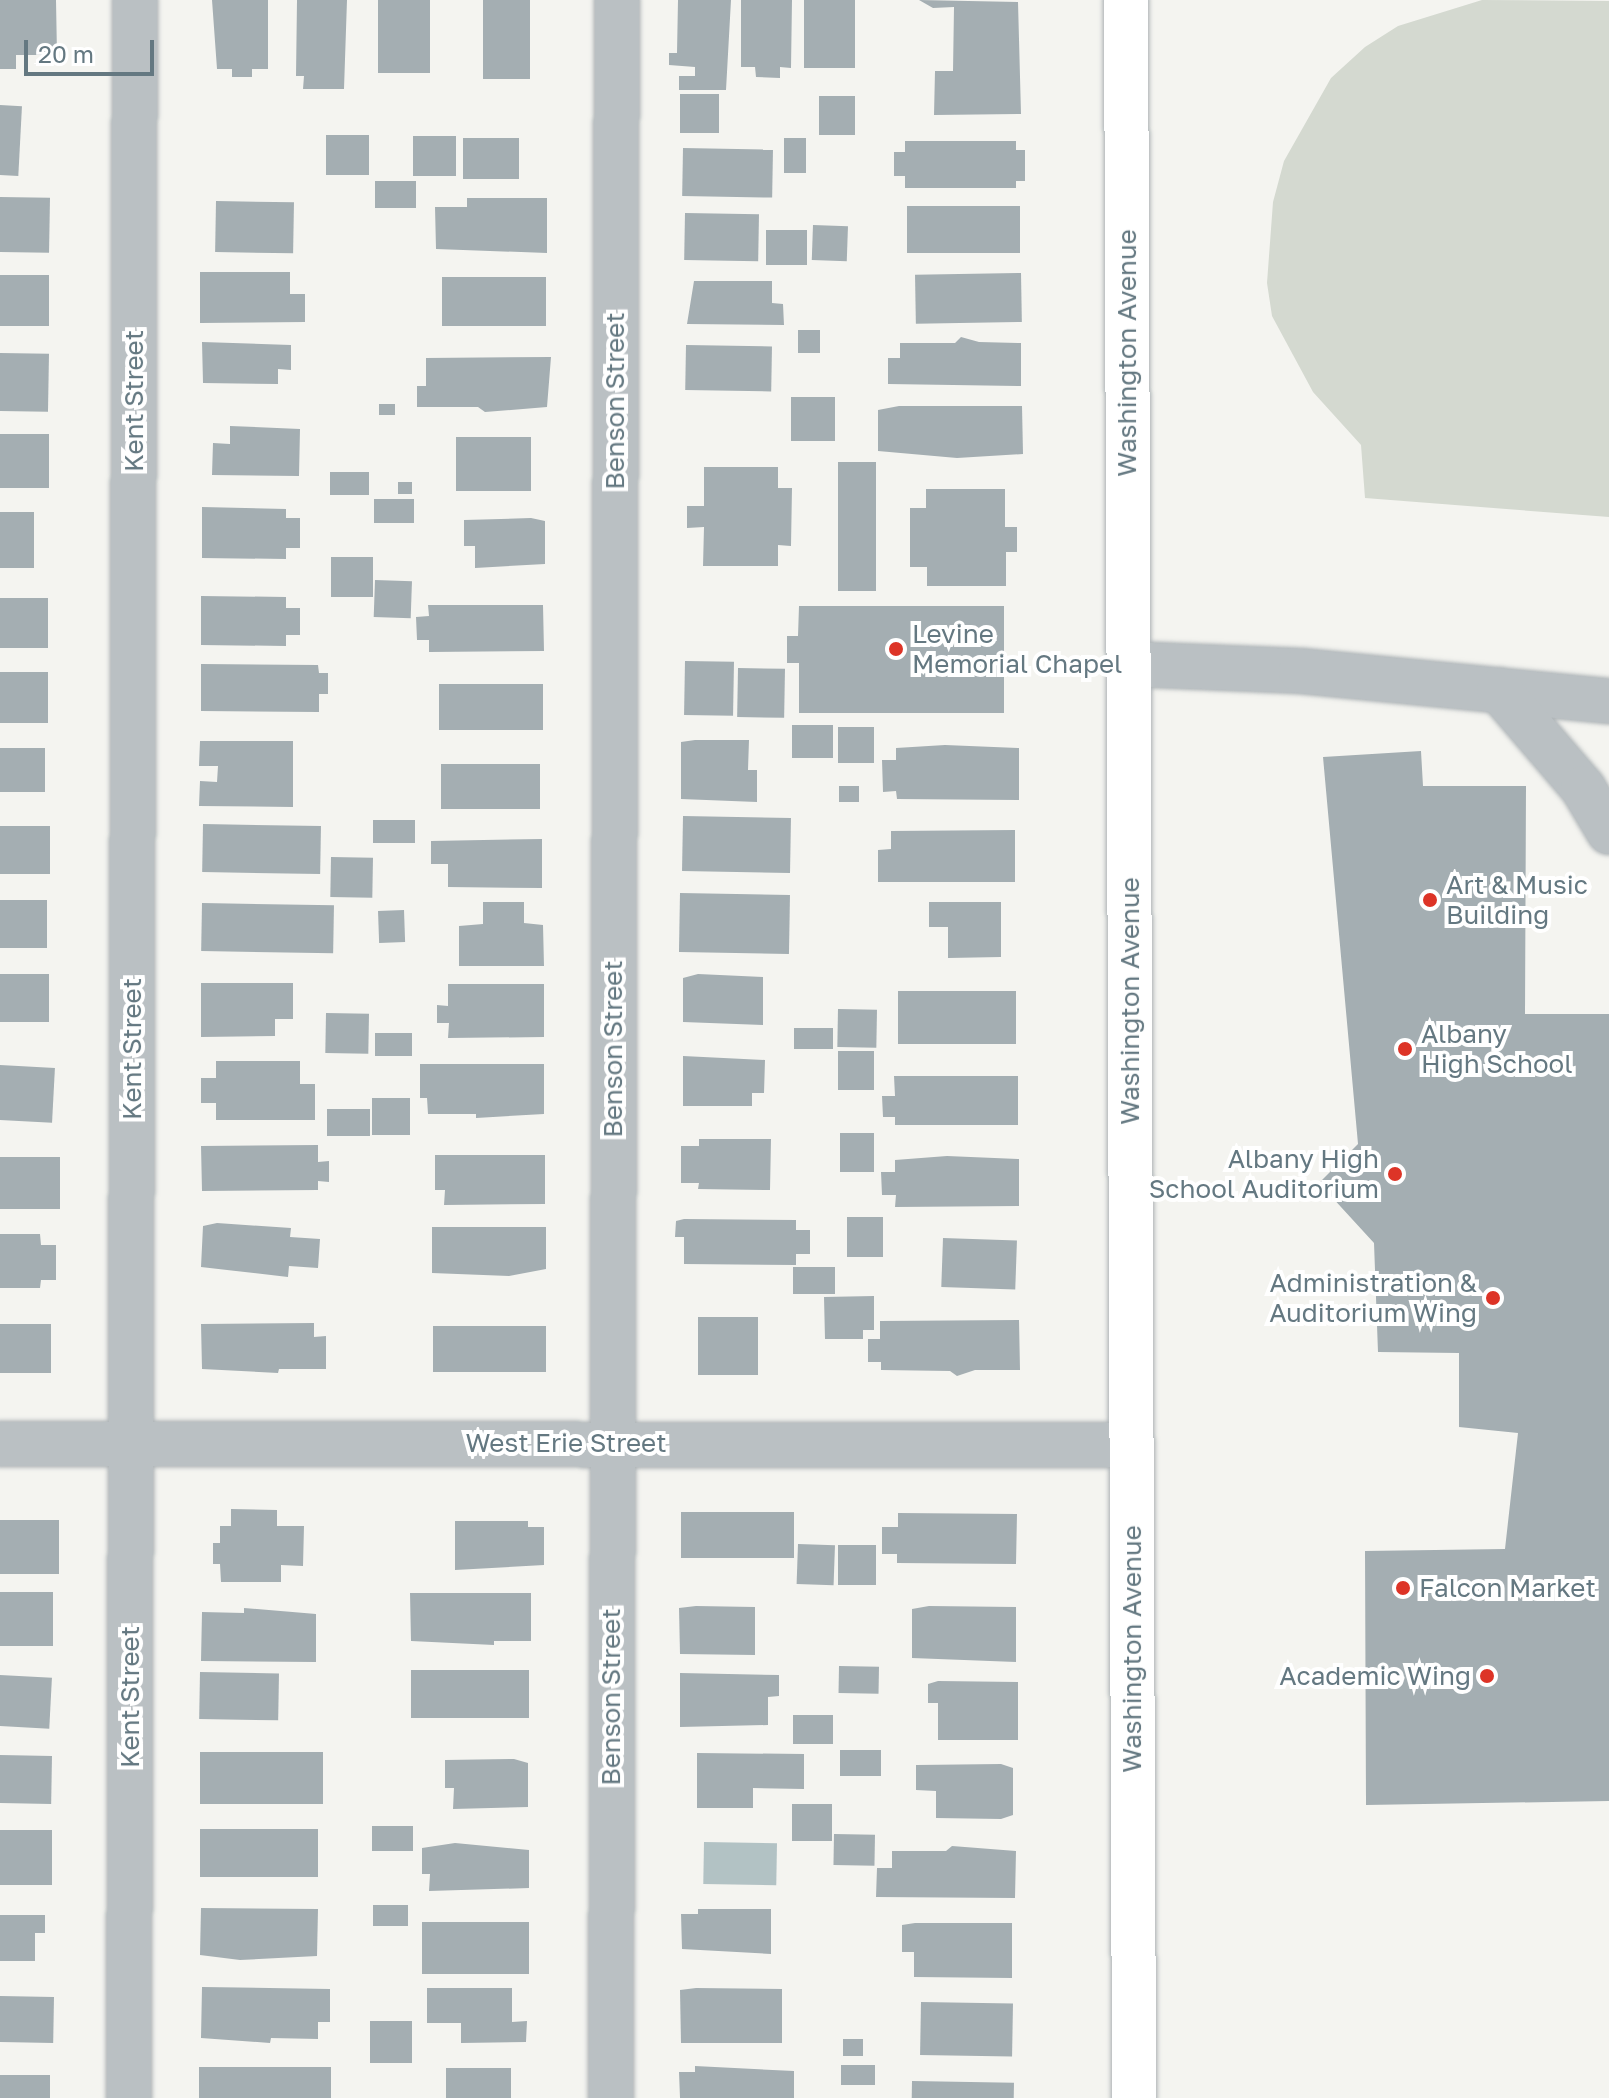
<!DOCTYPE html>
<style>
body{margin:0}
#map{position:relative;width:1609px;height:2098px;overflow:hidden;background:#f4f4f0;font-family:"Golos Text",sans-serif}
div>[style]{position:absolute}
.green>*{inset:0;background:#d4d9d0}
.water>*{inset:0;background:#b2c2c4;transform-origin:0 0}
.building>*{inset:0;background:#a4aeb2;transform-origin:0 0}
.roads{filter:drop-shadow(0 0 2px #aeb4b7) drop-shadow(0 0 2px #aeb4b7)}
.minor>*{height:44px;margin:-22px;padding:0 22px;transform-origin:22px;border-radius:22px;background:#bac0c3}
.major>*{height:44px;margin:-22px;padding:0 22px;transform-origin:22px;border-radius:22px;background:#fff}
.dots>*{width:22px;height:22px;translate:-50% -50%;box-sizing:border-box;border:4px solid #fff;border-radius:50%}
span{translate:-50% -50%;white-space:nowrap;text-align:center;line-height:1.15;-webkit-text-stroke:8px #fff;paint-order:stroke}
.street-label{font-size:26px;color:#647881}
.poi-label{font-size:26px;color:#647881}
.left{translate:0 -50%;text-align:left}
.right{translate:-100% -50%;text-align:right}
.scale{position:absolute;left:24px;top:40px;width:130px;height:36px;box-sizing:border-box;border:4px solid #647881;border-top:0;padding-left:10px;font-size:24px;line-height:28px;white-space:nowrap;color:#647881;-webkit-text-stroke:6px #fff;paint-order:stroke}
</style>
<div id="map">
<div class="green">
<i style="clip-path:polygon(1482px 0,1609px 1px,1609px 517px,1365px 498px,1361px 445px,1313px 392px,1272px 316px,1267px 283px,1273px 202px,1284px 161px,1331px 78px,1365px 47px,1398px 26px)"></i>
</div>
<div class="water">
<i style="left:704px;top:1842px;width:73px;height:42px;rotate:1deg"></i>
</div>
<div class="building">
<i style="clip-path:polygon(0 0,56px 0,57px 55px,16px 55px,16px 69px,0 69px)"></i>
<i style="clip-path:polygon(212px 0,268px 0,268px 69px,252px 69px,252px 77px,232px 77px,232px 69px,217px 69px)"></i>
<i style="clip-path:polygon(297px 0,347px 0,344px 89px,303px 89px,304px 76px,296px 76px)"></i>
<i style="left:378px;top:0;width:52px;height:73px"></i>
<i style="left:483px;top:0;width:47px;height:79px"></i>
<i style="clip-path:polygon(678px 0,731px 0,726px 90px,679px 90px,679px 76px,695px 76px,695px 67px,669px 65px,669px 53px,677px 53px)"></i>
<i style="clip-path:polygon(741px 0,792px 0,791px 68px,780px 67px,780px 78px,756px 77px,755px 67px,741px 67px)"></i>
<i style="left:804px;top:0;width:51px;height:68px"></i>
<i style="clip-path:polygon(919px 0,1018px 2px,1021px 114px,934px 115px,935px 71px,953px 71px,954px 7px,933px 8px)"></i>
<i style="left:680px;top:94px;width:39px;height:39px"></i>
<i style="left:819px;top:96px;width:36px;height:39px"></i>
<i style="left:0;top:105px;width:22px;height:70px;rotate:3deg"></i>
<i style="left:326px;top:135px;width:43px;height:40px"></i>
<i style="left:413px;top:136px;width:43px;height:40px"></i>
<i style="left:519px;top:138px;width:41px;height:56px;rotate:90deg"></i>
<i style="left:784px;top:138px;width:22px;height:35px"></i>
<i style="clip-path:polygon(905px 141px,1016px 141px,1016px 150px,1025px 150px,1025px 181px,1016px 181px,1016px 188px,905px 188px,905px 176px,894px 176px,894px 152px,905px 152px)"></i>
<i style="left:683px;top:148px;width:90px;height:48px;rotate:1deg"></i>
<i style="left:375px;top:181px;width:41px;height:27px"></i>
<i style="left:0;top:197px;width:50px;height:55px;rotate:1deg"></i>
<i style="clip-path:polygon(467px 198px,547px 198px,547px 253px,436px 249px,435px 207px,467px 207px)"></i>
<i style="left:216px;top:201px;width:78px;height:51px;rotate:1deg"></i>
<i style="left:907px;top:206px;width:113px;height:47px"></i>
<i style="left:685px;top:213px;width:74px;height:47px;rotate:1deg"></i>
<i style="left:813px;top:225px;width:35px;height:35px;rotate:2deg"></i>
<i style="left:766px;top:230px;width:41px;height:35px"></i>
<i style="clip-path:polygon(200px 272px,290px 272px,290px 294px,305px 294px,305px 322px,200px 323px)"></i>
<i style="left:1021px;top:273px;width:49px;height:106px;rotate:89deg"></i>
<i style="left:0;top:275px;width:49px;height:51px"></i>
<i style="left:442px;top:277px;width:104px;height:49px"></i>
<i style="clip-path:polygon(694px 281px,772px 281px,772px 303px,783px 304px,784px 325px,687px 324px)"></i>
<i style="left:798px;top:330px;width:22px;height:23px"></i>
<i style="clip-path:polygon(961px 337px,979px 342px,1021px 343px,1021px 386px,888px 384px,888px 358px,900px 358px,900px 343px,955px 343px)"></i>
<i style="clip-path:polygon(202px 342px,291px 345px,291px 370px,278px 369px,278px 384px,203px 383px)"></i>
<i style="left:686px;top:345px;width:86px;height:45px;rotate:1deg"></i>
<i style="left:0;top:353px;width:49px;height:58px;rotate:1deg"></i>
<i style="clip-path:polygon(551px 357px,547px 407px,485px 412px,478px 407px,417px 407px,417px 386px,426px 386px,426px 358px)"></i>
<i style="left:791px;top:397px;width:44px;height:44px"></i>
<i style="left:379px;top:404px;width:16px;height:11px"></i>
<i style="clip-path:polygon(899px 406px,1022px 406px,1023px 454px,957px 458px,878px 451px,878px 410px)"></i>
<i style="clip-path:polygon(230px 426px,300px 429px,299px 476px,212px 475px,213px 443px,230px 444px)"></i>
<i style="left:0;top:434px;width:49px;height:54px"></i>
<i style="left:456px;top:437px;width:75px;height:54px"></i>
<i style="left:876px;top:462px;width:129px;height:38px;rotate:90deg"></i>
<i style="clip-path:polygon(704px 467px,778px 467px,778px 488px,792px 488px,791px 546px,778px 545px,778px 566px,703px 566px,704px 527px,687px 528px,687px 506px,704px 506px)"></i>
<i style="left:330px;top:472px;width:39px;height:23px"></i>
<i style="left:398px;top:482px;width:14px;height:12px"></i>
<i style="clip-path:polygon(926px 489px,1005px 489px,1005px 527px,1017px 527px,1017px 552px,1006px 552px,1006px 586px,927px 586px,927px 567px,910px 567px,910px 508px,926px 508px)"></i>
<i style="left:374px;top:499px;width:40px;height:24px"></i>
<i style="clip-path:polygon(202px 507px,286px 509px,286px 518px,300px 518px,300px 548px,286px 548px,286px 559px,202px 558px)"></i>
<i style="left:0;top:512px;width:34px;height:56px"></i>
<i style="clip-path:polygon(531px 518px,545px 521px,545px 564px,475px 568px,475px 546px,464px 546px,464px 520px)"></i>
<i style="left:331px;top:557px;width:42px;height:40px"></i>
<i style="left:375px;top:580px;width:37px;height:37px;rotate:2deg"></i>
<i style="clip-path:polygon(201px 596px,286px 597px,286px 608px,300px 608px,300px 635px,286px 635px,286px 646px,201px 645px)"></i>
<i style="left:0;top:598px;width:48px;height:50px"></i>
<i style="clip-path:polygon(428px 605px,543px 605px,544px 651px,429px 652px,429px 640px,417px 640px,416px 617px,429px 616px)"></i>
<i style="clip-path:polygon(799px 606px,1004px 606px,1004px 713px,799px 713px,799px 663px,787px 663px,787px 636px,798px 636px)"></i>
<i style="left:685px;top:661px;width:49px;height:54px;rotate:1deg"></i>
<i style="clip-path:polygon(201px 664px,318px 665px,319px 673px,328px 673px,328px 694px,319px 694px,319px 712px,201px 711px)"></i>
<i style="left:738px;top:668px;width:47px;height:49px;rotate:1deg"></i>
<i style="left:48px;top:672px;width:51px;height:48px;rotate:90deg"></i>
<i style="left:543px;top:684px;width:46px;height:104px;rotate:90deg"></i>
<i style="left:833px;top:725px;width:33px;height:41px;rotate:90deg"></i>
<i style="left:838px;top:727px;width:36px;height:36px"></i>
<i style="clip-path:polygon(695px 740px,749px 740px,748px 770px,757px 770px,757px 802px,681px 799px,681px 742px)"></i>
<i style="clip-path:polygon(200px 741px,293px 741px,293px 807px,199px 806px,200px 781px,217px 782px,218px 766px,199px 766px)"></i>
<i style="clip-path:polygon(945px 745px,1019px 748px,1019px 800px,897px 799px,896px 791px,883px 792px,882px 760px,896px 760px,896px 748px)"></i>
<i style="left:0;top:748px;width:45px;height:44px"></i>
<i style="clip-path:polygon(1421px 751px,1423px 786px,1526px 786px,1525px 1014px,1609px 1014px,1609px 1801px,1366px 1805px,1365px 1551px,1505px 1549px,1518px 1433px,1459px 1427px,1459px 1353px,1378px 1352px,1374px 1243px,1319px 1183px,1358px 1144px,1323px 757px)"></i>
<i style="left:540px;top:764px;width:45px;height:99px;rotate:90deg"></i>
<i style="left:839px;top:786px;width:20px;height:16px"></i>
<i style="left:683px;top:816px;width:108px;height:55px;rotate:1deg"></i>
<i style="left:373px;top:820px;width:42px;height:23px"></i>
<i style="left:203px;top:824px;width:118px;height:48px;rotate:1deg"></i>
<i style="left:0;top:826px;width:50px;height:48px"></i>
<i style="clip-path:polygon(1015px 830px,1015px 882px,878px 882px,878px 850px,891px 849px,891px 831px)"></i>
<i style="clip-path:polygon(542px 839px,542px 888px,448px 887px,448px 864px,431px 864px,431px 841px)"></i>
<i style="left:331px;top:857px;width:42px;height:40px;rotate:1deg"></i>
<i style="left:680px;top:893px;width:110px;height:59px;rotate:1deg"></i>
<i style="left:0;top:900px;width:47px;height:48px"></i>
<i style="clip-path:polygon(483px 902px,524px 902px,524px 923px,543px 925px,544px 966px,459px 966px,459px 926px,483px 924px)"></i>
<i style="clip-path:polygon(929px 902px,1001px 902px,1001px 957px,948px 958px,948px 927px,929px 927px)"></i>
<i style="left:202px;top:903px;width:132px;height:48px;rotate:1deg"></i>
<i style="left:404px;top:910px;width:32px;height:26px;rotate:88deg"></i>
<i style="left:0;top:974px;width:49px;height:48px"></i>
<i style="clip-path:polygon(698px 974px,763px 977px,763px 1025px,683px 1022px,683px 978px)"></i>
<i style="clip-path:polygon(201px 983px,293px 983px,293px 1019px,275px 1019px,275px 1036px,201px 1037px)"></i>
<i style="clip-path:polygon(448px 984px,544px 984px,544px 1037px,448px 1038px,449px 1023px,437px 1023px,437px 1005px,448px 1006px)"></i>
<i style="left:898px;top:991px;width:118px;height:53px"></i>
<i style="left:838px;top:1009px;width:39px;height:38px;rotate:1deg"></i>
<i style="left:326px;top:1013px;width:43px;height:40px;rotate:1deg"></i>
<i style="left:794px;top:1028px;width:39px;height:21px"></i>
<i style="left:375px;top:1033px;width:37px;height:23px"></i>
<i style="left:838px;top:1051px;width:36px;height:39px"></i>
<i style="clip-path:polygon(683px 1056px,765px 1060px,764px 1093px,752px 1093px,752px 1106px,683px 1106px)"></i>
<i style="clip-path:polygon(216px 1061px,300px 1061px,300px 1084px,315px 1084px,315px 1120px,216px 1120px,216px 1103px,201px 1103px,201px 1078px,216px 1078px)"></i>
<i style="clip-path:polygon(420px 1064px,544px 1064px,544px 1114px,476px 1118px,476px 1114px,428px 1114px,427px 1098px,420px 1098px)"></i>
<i style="left:0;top:1065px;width:55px;height:55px;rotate:3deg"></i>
<i style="clip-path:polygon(894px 1076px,1018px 1076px,1018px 1125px,895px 1125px,895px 1117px,883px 1117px,882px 1096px,895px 1096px)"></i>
<i style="left:372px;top:1098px;width:38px;height:37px"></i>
<i style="left:327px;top:1109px;width:43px;height:27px"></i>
<i style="left:840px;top:1133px;width:34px;height:39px"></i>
<i style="clip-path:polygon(699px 1139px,771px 1139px,770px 1190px,698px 1189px,699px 1183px,681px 1183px,681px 1146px,699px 1146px)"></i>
<i style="clip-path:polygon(318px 1145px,318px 1162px,329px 1161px,329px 1182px,318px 1181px,318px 1190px,202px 1191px,201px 1146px)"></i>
<i style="clip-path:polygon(435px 1155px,545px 1155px,545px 1204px,444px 1205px,445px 1190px,435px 1190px)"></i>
<i style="clip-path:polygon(947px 1156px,1019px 1159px,1019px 1206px,895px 1207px,896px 1195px,882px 1195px,881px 1172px,895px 1172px,895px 1160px)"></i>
<i style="left:0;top:1157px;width:60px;height:52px"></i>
<i style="left:883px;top:1217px;width:40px;height:36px;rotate:90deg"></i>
<i style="clip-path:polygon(684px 1219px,796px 1220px,796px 1230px,810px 1230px,810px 1254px,796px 1254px,796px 1265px,684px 1264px,684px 1237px,675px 1237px,676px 1221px)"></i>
<i style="clip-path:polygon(217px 1223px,291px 1228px,290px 1237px,320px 1239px,318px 1268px,289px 1266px,288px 1277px,201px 1267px,203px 1226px)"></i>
<i style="clip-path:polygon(432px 1227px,546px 1227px,546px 1269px,509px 1276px,432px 1273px)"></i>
<i style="clip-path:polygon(0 1234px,40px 1234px,41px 1245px,56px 1245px,56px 1280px,41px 1280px,40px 1288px,0 1288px)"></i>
<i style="left:943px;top:1238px;width:74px;height:49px;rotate:2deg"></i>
<i style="left:793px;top:1267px;width:42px;height:27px"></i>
<i style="clip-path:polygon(874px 1296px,874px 1330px,863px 1330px,863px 1339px,825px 1339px,824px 1297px)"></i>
<i style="left:698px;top:1317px;width:60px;height:58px"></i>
<i style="clip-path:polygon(1019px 1320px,1020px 1370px,975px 1370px,957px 1376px,950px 1371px,881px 1370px,881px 1362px,868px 1362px,868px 1339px,880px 1339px,880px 1321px)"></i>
<i style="clip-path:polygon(314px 1323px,314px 1337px,326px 1336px,326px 1369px,279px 1369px,278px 1373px,202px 1369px,201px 1324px)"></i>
<i style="left:0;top:1324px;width:51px;height:49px"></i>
<i style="left:433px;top:1326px;width:113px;height:46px"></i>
<i style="clip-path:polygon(231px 1509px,277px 1510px,277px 1526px,304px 1526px,303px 1566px,281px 1565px,281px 1582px,221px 1582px,220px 1564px,213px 1564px,213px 1543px,220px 1543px,220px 1526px,231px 1526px)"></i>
<i style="left:794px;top:1512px;width:46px;height:113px;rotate:90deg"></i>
<i style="clip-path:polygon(898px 1513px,1017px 1514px,1016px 1564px,897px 1563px,897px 1554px,882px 1554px,882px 1527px,898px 1527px)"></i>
<i style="left:0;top:1520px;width:59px;height:54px"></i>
<i style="clip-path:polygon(455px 1521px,528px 1521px,528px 1527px,544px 1527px,544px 1565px,455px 1570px)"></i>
<i style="left:798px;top:1544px;width:37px;height:40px;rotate:2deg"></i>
<i style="left:838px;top:1545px;width:38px;height:40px"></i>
<i style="left:0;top:1592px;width:53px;height:54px"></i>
<i style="clip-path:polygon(410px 1593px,531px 1593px,531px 1641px,494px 1641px,494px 1645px,411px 1641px)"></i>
<i style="clip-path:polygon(696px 1606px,755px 1607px,755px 1655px,680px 1654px,679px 1608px)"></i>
<i style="clip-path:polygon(929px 1606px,1016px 1607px,1016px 1662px,912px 1658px,912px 1609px)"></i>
<i style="clip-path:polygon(244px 1608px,316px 1614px,316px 1662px,201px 1661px,202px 1612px,244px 1613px)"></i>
<i style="left:839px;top:1666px;width:40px;height:27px;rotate:1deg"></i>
<i style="left:411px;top:1670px;width:118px;height:48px"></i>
<i style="left:200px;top:1672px;width:79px;height:47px;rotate:1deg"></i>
<i style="clip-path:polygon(680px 1673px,779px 1675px,779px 1696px,768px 1697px,768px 1725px,680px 1727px)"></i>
<i style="left:0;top:1675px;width:52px;height:51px;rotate:3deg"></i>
<i style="clip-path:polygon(938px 1681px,1018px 1682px,1018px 1740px,938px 1740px,938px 1703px,928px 1703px,928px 1684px)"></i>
<i style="left:833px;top:1715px;width:29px;height:40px;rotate:90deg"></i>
<i style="left:840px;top:1750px;width:41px;height:26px"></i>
<i style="left:200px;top:1752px;width:123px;height:52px"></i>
<i style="clip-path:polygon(697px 1753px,804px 1754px,804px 1789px,753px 1788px,753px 1808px,697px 1808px)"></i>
<i style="left:0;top:1755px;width:52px;height:48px;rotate:1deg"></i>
<i style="clip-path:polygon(514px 1759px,528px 1763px,528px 1807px,453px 1809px,454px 1788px,445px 1788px,445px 1760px)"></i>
<i style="clip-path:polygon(1001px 1764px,1013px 1768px,1013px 1815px,1001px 1819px,936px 1818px,936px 1791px,916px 1790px,916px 1765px)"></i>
<i style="left:832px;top:1804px;width:37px;height:40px;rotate:90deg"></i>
<i style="left:372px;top:1826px;width:41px;height:25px"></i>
<i style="left:200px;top:1829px;width:118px;height:48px"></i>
<i style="left:0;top:1830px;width:52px;height:55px"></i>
<i style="left:834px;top:1834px;width:41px;height:31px;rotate:1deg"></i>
<i style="clip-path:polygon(455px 1843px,529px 1850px,529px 1888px,429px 1891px,430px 1874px,422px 1874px,422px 1848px)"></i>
<i style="clip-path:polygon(952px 1846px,1016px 1851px,1015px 1898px,876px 1897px,877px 1868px,892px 1868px,892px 1851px,946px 1851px)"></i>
<i style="left:373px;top:1905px;width:35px;height:21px"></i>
<i style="clip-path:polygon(201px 1908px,318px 1909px,317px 1956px,240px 1960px,200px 1955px)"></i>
<i style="clip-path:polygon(698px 1909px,771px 1909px,771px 1954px,682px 1949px,681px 1914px,698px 1914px)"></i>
<i style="clip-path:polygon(0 1915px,45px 1915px,45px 1933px,35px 1933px,35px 1961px,0 1961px)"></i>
<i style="left:422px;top:1922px;width:107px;height:52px"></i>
<i style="clip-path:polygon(915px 1923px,1012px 1923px,1012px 1978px,914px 1977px,914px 1952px,902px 1952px,902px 1925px)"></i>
<i style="clip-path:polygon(202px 1987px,330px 1989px,330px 2022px,318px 2022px,318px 2039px,271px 2038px,270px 2043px,201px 2038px)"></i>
<i style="clip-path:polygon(427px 1988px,512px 1988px,512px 2022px,527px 2021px,526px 2042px,461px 2043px,461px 2023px,427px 2023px)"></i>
<i style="clip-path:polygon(696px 1988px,782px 1989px,782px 2043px,681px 2043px,680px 1990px)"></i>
<i style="left:0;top:1996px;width:54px;height:46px;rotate:1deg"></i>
<i style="left:921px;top:2002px;width:92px;height:53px;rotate:1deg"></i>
<i style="left:370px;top:2021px;width:42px;height:42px"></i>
<i style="left:843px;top:2039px;width:20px;height:17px"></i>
<i style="left:841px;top:2065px;width:34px;height:20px"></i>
<i style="clip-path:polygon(695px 2066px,794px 2071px,794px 2098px,680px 2098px,679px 2072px,695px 2072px)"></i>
<i style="left:199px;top:2067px;width:132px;height:31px"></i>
<i style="left:446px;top:2068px;width:65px;height:30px"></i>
<i style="left:0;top:2075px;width:50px;height:23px"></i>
<i style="left:912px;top:2081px;width:102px;height:17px;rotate:1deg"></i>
</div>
<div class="roads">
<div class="minor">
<i style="left:1129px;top:664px;width:172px;rotate:2.3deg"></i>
<i style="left:1301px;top:671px;width:309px;rotate:5.6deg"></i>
<i style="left:1499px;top:690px;width:129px;rotate:49.4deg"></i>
<i style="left:1583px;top:788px;width:51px;rotate:59.4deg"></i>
<i style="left:0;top:1444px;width:1131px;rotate:0.05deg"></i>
<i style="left:129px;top:2098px;width:2098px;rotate:-89.84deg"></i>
<i style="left:611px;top:2098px;width:2098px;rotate:-89.84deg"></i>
</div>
<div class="major">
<i style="left:1126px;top:0;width:2098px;rotate:89.78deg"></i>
</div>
</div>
<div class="dots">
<i style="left:896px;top:649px;background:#dd3427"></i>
<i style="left:1430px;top:900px;background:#dd3427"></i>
<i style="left:1405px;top:1049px;background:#dd3427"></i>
<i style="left:1395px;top:1174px;background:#dd3427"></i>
<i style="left:1493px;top:1298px;background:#dd3427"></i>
<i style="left:1403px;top:1588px;background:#dd3427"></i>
<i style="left:1487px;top:1676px;background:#dd3427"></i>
</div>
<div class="street-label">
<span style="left:1127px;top:353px;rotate:-90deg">Washington Avenue</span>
<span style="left:134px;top:401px;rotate:-90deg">Kent Street</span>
<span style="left:615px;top:401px;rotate:-90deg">Benson Street</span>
<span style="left:1130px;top:1001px;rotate:-90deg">Washington Avenue</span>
<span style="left:132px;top:1049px;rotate:-90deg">Kent Street</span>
<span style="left:613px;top:1049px;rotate:-90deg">Benson Street</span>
<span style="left:566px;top:1443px">West Erie Street</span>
<span style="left:1132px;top:1649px;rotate:-90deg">Washington Avenue</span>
<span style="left:130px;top:1697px;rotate:-90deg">Kent Street</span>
<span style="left:611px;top:1697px;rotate:-90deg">Benson Street</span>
</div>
<div class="poi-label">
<span class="left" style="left:912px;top:649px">Levine<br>Memorial Chapel</span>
<span class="left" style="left:1446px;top:900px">Art &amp; Music<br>Building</span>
<span class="left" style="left:1421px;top:1049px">Albany<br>High School</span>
<span class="right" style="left:1379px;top:1174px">Albany High<br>School Auditorium</span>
<span class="right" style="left:1477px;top:1298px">Administration &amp;<br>Auditorium Wing</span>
<span class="left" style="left:1419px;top:1588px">Falcon Market</span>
<span class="right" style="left:1471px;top:1676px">Academic Wing</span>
</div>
<div class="scale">20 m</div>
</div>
